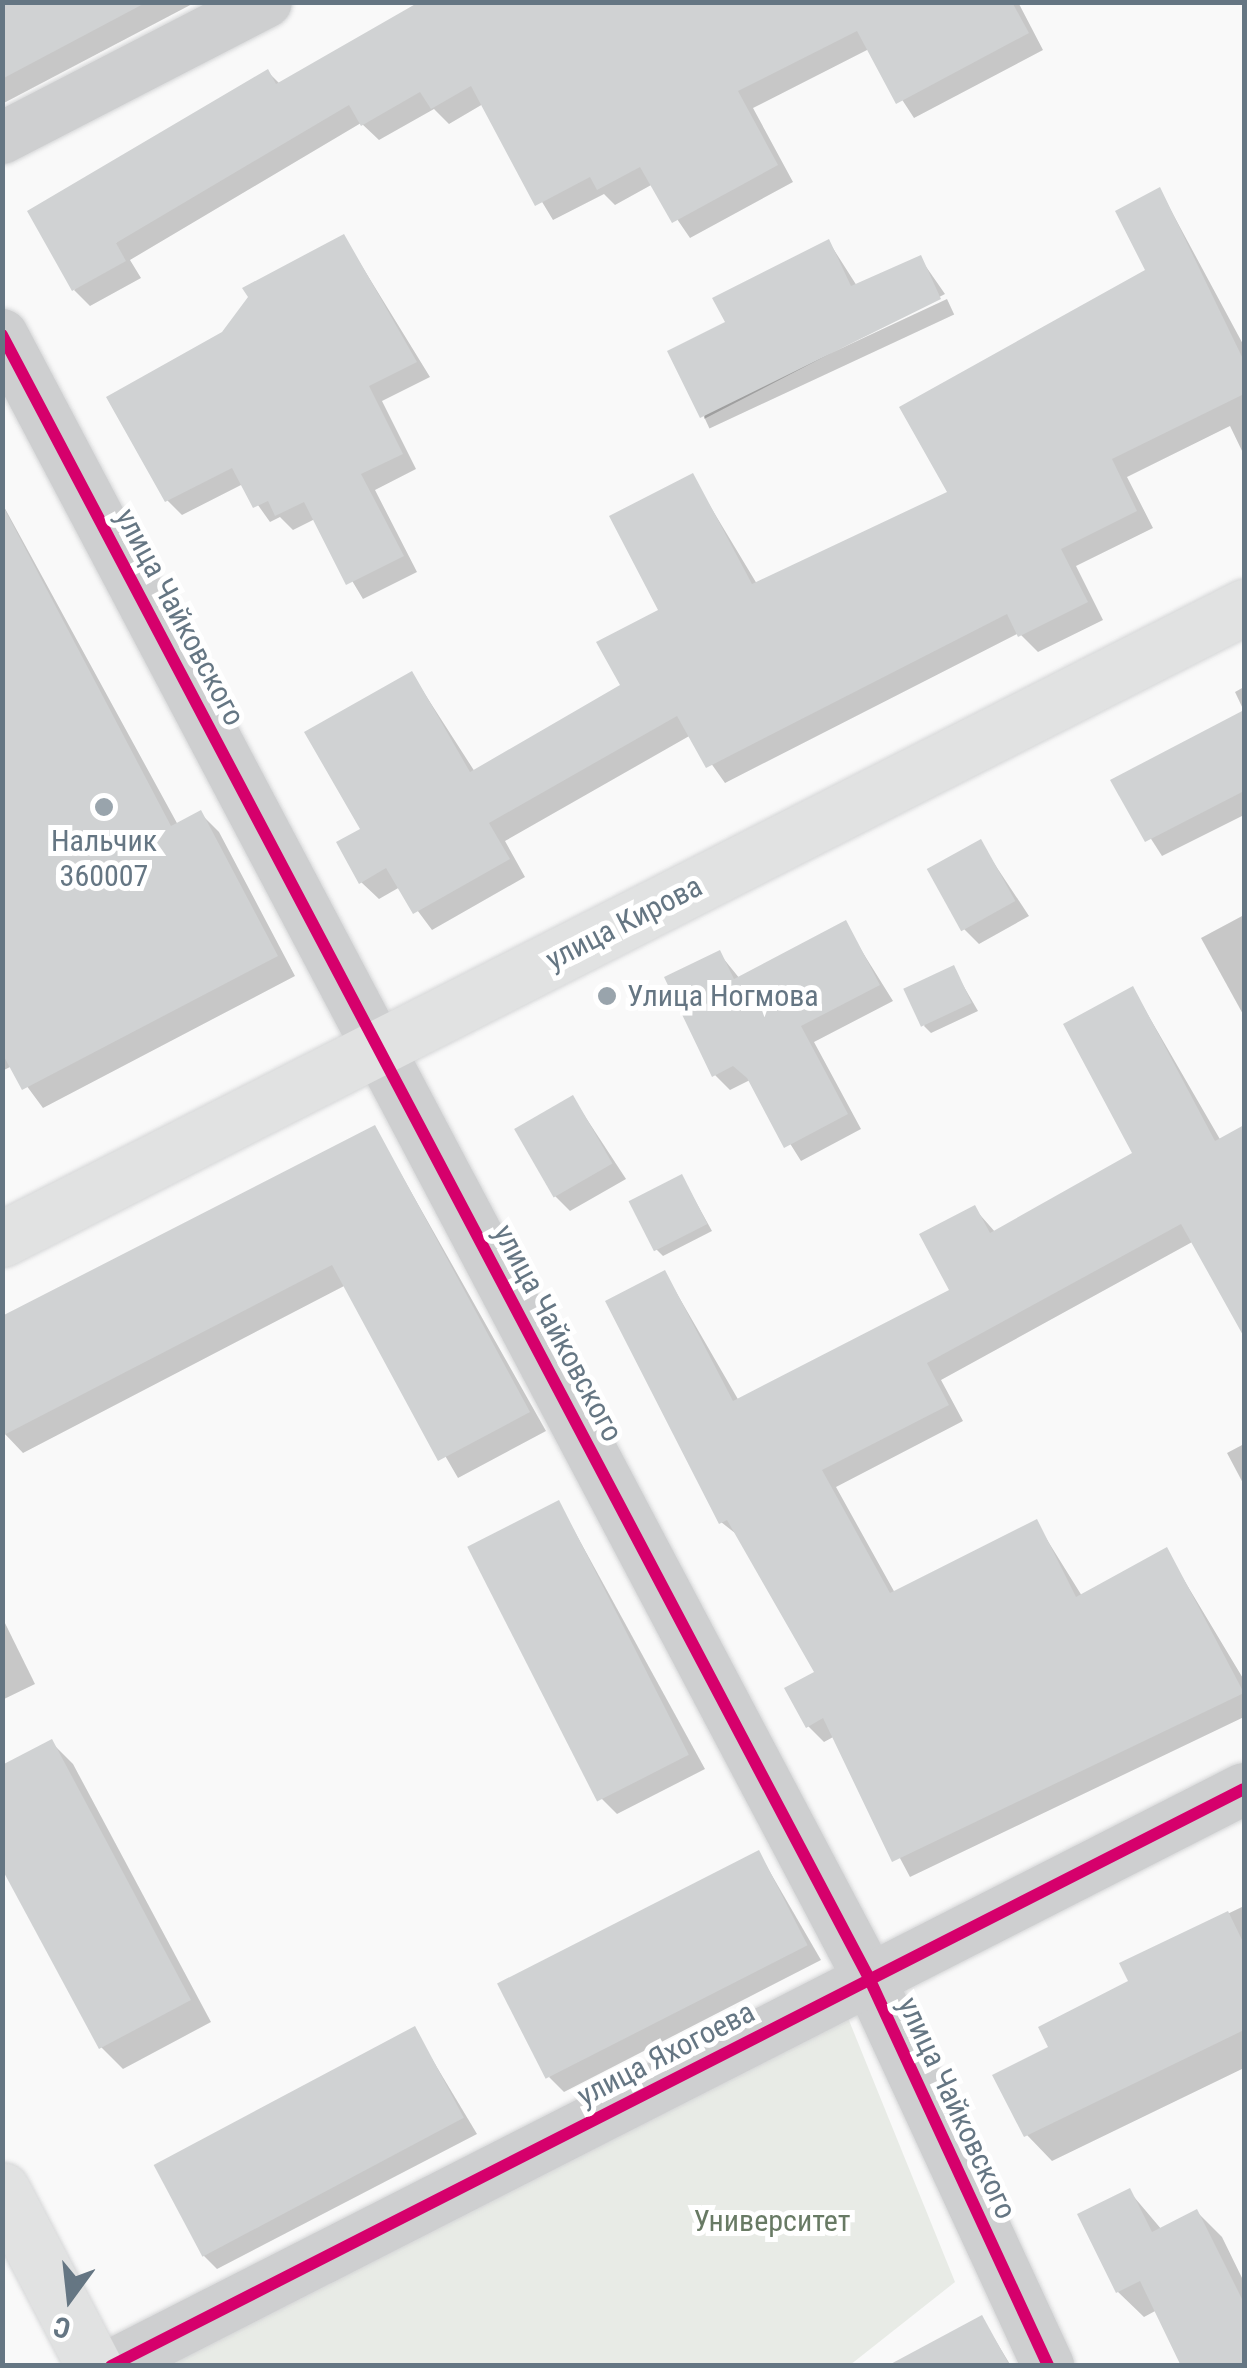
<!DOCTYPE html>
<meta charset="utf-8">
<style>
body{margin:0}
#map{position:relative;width:1247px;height:2368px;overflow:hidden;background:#f9f9f9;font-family:"Roboto Condensed",sans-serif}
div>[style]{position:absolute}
.green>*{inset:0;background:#e8ebe6}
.shadow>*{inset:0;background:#0003;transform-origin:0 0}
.building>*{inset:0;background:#d0d2d3;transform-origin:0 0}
.roads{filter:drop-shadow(0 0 2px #d5d6d7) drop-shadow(0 0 2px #d5d6d7)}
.street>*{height:52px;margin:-26px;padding:0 26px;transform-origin:26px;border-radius:26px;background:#cecfd0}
.secondary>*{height:55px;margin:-27.5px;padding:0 27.5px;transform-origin:27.5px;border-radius:27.5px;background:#e1e2e2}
.cycleway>*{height:12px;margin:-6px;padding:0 6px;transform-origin:6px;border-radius:6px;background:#d6006c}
.dots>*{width:28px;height:28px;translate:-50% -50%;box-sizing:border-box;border:5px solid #fff;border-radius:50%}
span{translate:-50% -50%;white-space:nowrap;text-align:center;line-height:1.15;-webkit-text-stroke:10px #fff;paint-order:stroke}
.street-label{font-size:30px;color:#657683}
.poi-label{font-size:30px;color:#657683}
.left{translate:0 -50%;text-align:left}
.park-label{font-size:30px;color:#687a64}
.frame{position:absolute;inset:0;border:5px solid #657683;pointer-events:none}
.north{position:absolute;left:20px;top:2248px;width:100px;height:100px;-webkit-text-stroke:8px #fff;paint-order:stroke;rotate:195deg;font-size:28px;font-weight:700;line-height:40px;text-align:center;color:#657683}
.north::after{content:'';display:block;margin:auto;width:35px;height:45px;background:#657683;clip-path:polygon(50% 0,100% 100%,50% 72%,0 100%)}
</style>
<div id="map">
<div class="green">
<i style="clip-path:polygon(848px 2018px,955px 2282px,850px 2365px,168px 2366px)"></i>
</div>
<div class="shadow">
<i style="clip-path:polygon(2px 2px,196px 2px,2px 104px)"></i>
<i style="clip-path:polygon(424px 2px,1018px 2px,1043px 50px,914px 118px,869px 49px,753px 108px,793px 182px,690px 238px,653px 184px,615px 205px,604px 194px,553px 220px,483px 104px,449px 124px,434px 109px,379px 140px,361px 123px,130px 260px,141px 278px,90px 306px,74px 290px,268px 72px,280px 84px)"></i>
<i style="clip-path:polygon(1160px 190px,1244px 346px,1244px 455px,1230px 426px,1127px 477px,1153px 528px,1076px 566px,1103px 620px,1038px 652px,1019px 633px,725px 783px,691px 735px,505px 841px,525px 877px,432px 930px,400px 887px,379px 899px,361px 882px,363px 830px,412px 674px,475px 772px,624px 686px,661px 611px,692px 476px,757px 584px,950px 493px,1148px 271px)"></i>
<i style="clip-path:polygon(344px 237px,430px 377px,382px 401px,416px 469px,375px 490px,417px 572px,363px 599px,315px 519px,293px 530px,280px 517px,270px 522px,243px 484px,182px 515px,167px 500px,224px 334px)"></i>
<i style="clip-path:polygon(829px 242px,857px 286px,920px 258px,945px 294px,704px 419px,728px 324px)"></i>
<i style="left:947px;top:299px;width:17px;height:270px;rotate:65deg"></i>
<i style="clip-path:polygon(2px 503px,178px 825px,200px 813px,219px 832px,295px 976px,43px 1108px,12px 1066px,2px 1071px)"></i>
<i style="clip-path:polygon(1244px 687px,1244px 711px,1235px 692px)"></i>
<i style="clip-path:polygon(1244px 713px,1244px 815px,1162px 856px,1114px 781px)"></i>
<i style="clip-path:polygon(980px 842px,1029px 916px,979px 944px,964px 929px)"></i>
<i style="clip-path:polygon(1244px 915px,1244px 1016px,1201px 938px)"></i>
<i style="clip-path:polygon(845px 924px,893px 1001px,814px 1042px,861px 1129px,801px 1161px,750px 1080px,730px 1090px,715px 1075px,719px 953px,740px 979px)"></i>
<i style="clip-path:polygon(953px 968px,978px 1011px,931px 1033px,924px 1026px)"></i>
<i style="clip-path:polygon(1133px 989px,1221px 1141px,1244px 1128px,1244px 1321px,1194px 1241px,941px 1380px,963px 1421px,836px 1487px,895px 1593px,1036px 1522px,1082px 1596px,1166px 1550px,1244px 1680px,1244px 1717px,910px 1877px,835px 1736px,824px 1742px,808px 1726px,817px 1673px,740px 1537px,721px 1522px,665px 1273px,739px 1401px,953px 1291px,974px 1208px,996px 1233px,1135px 1154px)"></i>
<i style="clip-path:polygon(573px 1098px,626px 1179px,570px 1211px,555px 1196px)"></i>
<i style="clip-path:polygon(375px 1128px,546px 1431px,458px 1478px,346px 1285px,23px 1453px,5px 1434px)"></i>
<i style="clip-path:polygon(682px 1177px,712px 1231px,663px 1256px,656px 1249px)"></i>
<i style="clip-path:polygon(1244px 1444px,1244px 1485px,1227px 1453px)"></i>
<i style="clip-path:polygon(559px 1503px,705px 1769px,617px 1814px,602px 1799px)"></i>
<i style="clip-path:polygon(2px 1617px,35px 1684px,2px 1700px)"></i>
<i style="clip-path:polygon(51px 1742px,73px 1764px,211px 2022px,123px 2069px,101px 2047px)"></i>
<i style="clip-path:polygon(759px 1853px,821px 1960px,564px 2092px,549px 2077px)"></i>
<i style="clip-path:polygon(1244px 1906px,1244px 2068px,1052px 2161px,1027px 2135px,1051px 2048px,1131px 1982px,1123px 1964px)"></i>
<i style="clip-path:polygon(414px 2029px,477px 2134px,217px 2269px,202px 2254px)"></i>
<i style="clip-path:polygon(1129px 2191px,1162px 2230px,1197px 2212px,1222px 2237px,1244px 2282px,1244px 2366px,1184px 2366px,1157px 2310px,1144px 2317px,1118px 2292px)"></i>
<i style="clip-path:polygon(982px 2318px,1011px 2366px,892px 2366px)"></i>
</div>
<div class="building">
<i style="clip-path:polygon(2px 2px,147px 2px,2px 79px)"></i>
<i style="clip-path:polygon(419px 2px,1012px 2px,1029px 33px,896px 104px,857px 31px,738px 91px,778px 165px,672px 223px,640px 167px,597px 190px,590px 177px,535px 206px,471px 86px,431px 109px,420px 92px,361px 126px,349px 105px,116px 243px,126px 261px,72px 291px,27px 211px,268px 69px,276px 84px)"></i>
<i style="clip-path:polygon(1160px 187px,1244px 361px,1244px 394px,1112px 459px,1137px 511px,1061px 549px,1088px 602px,1018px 637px,1007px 614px,706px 768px,677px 716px,489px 823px,510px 859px,413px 914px,386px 868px,359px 884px,336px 842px,360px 829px,304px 732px,412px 671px,470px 772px,620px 685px,596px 642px,658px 610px,609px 516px,693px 473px,752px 584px,947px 492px,899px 407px,1145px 270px,1115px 211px)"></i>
<i style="clip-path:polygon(344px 234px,417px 362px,369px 386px,403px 454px,361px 474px,404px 556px,346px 585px,304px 502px,275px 516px,268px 501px,253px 508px,232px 468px,165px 502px,106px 397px,222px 332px,248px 297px,242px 288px)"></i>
<i style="clip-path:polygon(829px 239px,851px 286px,921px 255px,941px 299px,700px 418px,667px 351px,725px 322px,712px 298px)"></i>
<i style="clip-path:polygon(2px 504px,171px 826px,201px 810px,278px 956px,22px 1090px,2px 1053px)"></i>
<i style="clip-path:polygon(1244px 710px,1244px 791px,1145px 842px,1110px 780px)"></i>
<i style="left:981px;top:839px;width:71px;height:62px;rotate:61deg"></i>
<i style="clip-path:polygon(846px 920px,880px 985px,801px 1026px,848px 1114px,784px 1148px,747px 1078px,733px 1066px,712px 1077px,664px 977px,720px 950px,734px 979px)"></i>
<i style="left:954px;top:965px;width:42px;height:56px;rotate:65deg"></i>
<i style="clip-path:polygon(1133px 986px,1215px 1141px,1244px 1125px,1244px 1337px,1181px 1224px,927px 1363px,949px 1405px,822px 1470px,890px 1593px,1037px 1519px,1076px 1597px,1167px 1547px,1244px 1693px,892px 1862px,823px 1718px,806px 1728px,784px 1688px,814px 1672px,727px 1520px,719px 1524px,605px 1301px,665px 1270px,733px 1401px,949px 1290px,919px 1234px,975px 1205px,990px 1233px,1132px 1153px,1063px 1024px)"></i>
<i style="left:573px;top:1095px;width:79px;height:68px;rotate:60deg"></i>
<i style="clip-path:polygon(375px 1125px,530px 1412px,438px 1461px,332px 1265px,2px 1436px,2px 1316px)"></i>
<i style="left:682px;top:1174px;width:56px;height:60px;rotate:63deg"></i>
<i style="left:559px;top:1500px;width:286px;height:103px;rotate:63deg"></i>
<i style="clip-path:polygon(52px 1739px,191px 2000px,99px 2049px,2px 1869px,2px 1765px)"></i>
<i style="left:759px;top:1850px;width:107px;height:294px;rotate:63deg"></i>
<i style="clip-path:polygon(1228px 1911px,1244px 1944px,1244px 2030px,1024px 2137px,992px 2075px,1048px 2047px,1038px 2027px,1128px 1981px,1119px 1963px)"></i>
<i style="left:415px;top:2026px;width:104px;height:296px;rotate:62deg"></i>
<i style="clip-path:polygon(1130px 2188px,1152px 2232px,1197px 2209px,1244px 2303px,1244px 2366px,1181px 2366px,1140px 2281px,1116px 2293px,1077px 2214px)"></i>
<i style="clip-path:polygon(982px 2315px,1010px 2366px,887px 2366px)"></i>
</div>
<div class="roads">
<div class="street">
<i style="left:2px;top:138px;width:297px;rotate:-27.3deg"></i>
<i style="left:2px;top:335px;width:1858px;rotate:62.18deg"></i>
<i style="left:869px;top:1978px;width:427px;rotate:65.2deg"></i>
<i style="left:111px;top:2366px;width:1271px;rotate:-26.99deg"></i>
</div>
<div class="secondary">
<i style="left:2px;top:1239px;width:1394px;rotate:-26.97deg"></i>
<i style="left:2px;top:2190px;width:199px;rotate:62.4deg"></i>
</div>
</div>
<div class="cycleway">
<i style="left:2px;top:335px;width:1858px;rotate:62.18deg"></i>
<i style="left:869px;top:1978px;width:427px;rotate:65.2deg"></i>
<i style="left:111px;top:2366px;width:1271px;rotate:-26.99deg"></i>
</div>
<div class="dots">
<i style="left:104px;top:807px;background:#99a4ac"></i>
<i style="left:607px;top:996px;background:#99a4ac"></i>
</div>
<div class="street-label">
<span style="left:180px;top:617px;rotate:62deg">улица Чайковского</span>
<span style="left:624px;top:923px;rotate:-27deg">улица Кирова</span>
<span style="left:558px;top:1333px;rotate:62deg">улица Чайковского</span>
<span style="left:666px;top:2054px;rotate:-27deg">улица Яхогоева</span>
<span style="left:957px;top:2108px;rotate:65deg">улица Чайковского</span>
</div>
<div class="poi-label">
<span style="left:104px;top:858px">Нальчик<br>360007</span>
<span class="left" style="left:627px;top:996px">Улица Ногмова</span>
</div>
<div class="park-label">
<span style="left:772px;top:2221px">Университет</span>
</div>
<div class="frame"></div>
<div class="north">С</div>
</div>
